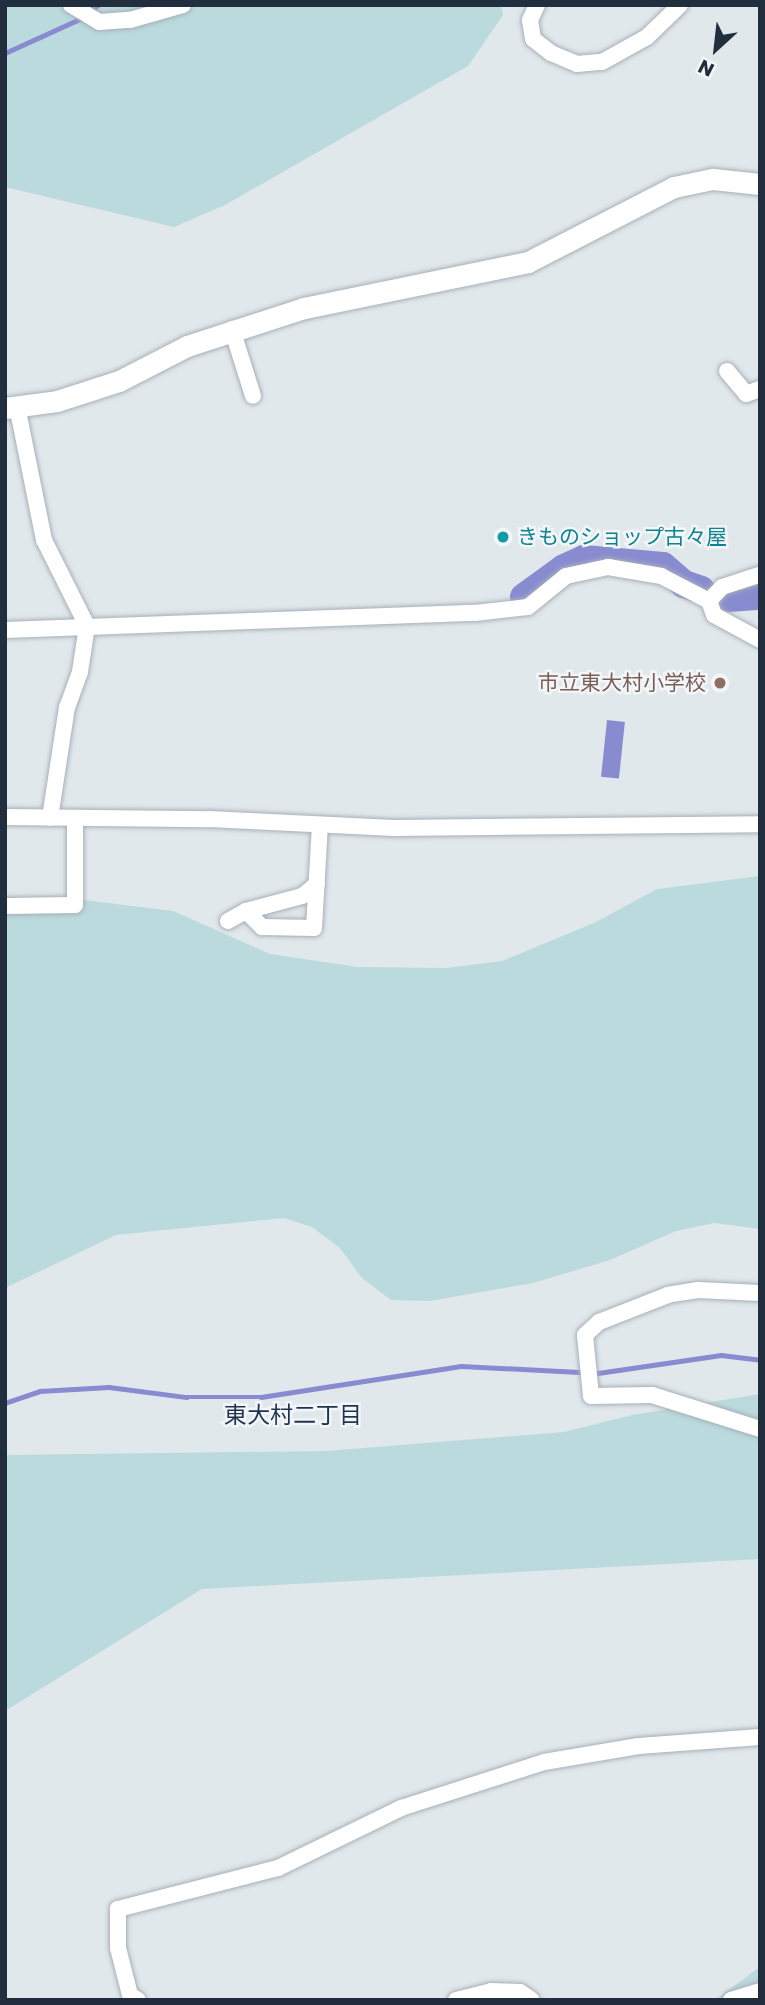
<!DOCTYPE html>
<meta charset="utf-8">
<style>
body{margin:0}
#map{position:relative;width:765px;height:2005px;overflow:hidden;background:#e1e8ec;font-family:Poppins,"Noto Sans JP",sans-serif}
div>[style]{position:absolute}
.green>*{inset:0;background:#badadd}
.water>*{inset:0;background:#898bd1;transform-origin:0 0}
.stream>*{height:4.5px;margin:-2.25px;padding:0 2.25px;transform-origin:2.25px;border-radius:2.25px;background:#898bd1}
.river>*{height:28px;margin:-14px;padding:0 14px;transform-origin:14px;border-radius:14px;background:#898bd1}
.roads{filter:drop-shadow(0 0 2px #a7b0b8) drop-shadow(0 0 2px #a7b0b8)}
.street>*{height:16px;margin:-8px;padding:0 8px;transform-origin:8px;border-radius:8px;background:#fff}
.secondary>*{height:21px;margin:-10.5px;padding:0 10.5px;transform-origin:10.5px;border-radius:10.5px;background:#fff}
.dots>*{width:19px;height:19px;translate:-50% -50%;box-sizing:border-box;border:4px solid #f2f6f8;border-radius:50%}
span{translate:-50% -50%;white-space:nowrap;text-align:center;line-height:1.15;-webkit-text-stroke:5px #f2f6f8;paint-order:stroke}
.culture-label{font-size:21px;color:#0d838f}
.left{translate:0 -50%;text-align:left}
.education-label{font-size:21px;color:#785e54}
.right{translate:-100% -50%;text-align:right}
.neighbourhood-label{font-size:23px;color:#1d334f}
.frame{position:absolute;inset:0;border:7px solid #212e3d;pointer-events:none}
.north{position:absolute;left:681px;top:14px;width:70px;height:70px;-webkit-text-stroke:5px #f2f6f8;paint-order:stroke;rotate:207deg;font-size:19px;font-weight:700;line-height:28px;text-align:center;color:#212e3d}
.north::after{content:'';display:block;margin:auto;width:24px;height:32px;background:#212e3d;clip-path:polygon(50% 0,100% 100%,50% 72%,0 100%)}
</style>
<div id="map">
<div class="green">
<i style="clip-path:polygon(5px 5px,501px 5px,503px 15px,468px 66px,225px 205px,174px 227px,5px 187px)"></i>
<i style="clip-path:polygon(760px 876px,760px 1229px,714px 1223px,676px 1231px,610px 1260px,533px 1283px,430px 1301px,391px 1300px,362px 1278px,340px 1248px,312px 1227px,284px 1218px,116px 1235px,5px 1288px,5px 897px,76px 899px,173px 911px,270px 954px,358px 967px,446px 968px,502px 961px,594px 923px,657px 889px)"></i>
<i style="clip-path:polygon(760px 1394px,760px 1559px,202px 1589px,5px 1711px,5px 1455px,326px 1451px,564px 1432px,632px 1415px)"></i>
<i style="clip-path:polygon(760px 1968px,760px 2000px,715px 2000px,757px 1969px)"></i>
</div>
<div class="water">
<i style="left:607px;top:720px;width:18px;height:57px;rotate:6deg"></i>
</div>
<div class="stream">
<i style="left:90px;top:11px;width:10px;rotate:-37deg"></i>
<i style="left:5px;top:53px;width:87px;rotate:-24.5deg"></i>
<i style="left:5px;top:1403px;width:37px;rotate:-19deg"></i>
<i style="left:40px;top:1391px;width:69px;rotate:-3.3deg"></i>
<i style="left:109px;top:1387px;width:78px;rotate:7.4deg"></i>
<i style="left:186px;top:1397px;width:75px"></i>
<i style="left:261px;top:1397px;width:202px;rotate:-8.8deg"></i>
<i style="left:461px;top:1366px;width:137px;rotate:2.9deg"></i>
<i style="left:598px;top:1373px;width:124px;rotate:-8.3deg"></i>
<i style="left:721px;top:1355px;width:39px;rotate:7deg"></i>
</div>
<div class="river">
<i style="left:524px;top:597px;width:49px;rotate:-35.9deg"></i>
<i style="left:564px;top:568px;width:22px;rotate:-24deg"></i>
<i style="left:584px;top:559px;width:79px;rotate:5.1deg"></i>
<i style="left:663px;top:566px;width:28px;rotate:41deg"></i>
<i style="left:684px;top:584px;width:18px;rotate:19deg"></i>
<i style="left:729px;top:598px;width:31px;rotate:-4deg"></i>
</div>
<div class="roads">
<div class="street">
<i style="left:71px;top:5px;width:33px;rotate:31deg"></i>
<i style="left:99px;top:22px;width:31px;rotate:-4deg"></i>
<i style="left:130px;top:20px;width:55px;rotate:-15.8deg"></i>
<i style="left:537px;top:5px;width:17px;rotate:115deg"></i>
<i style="left:530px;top:20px;width:19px;rotate:81deg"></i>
<i style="left:533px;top:39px;width:23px;rotate:38deg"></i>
<i style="left:551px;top:53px;width:28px;rotate:23deg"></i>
<i style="left:577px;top:64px;width:25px;rotate:-5deg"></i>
<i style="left:602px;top:62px;width:51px;rotate:-29.1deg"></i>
<i style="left:647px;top:37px;width:46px;rotate:-44.1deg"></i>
<i style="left:232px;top:329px;width:70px;rotate:72.6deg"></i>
<i style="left:727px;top:371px;width:30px;rotate:50deg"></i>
<i style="left:746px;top:394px;width:15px;rotate:-20deg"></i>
<i style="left:17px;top:406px;width:137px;rotate:78.6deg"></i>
<i style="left:44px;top:540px;width:96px;rotate:63.4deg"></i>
<i style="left:87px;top:626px;width:47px;rotate:98.7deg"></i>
<i style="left:80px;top:672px;width:37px;rotate:110deg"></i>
<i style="left:67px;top:707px;width:112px;rotate:98.7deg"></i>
<i style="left:709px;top:601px;width:15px;rotate:70deg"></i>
<i style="left:714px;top:615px;width:52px;rotate:28.5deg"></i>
<i style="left:709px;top:601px;width:19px;rotate:-47deg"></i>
<i style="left:722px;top:587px;width:40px;rotate:-18deg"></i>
<i style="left:5px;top:630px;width:470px;rotate:-2.1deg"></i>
<i style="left:475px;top:613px;width:53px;rotate:-6.5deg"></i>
<i style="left:528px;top:607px;width:49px;rotate:-39.2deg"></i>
<i style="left:566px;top:576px;width:43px;rotate:-12.1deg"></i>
<i style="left:608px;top:567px;width:54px;rotate:9.6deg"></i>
<i style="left:661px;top:576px;width:54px;rotate:27.5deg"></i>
<i style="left:5px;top:817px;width:204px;rotate:0.6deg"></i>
<i style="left:209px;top:819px;width:185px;rotate:2.8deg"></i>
<i style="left:394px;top:828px;width:366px;rotate:-0.6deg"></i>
<i style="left:317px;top:884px;width:19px;rotate:141deg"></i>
<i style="left:302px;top:896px;width:58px;rotate:165deg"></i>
<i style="left:246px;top:911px;width:23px;rotate:45deg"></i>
<i style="left:262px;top:927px;width:52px;rotate:1.1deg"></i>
<i style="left:314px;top:928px;width:103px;rotate:-86.7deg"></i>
<i style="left:5px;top:906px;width:70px;rotate:-0.8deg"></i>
<i style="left:75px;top:905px;width:87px;rotate:-90deg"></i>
<i style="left:228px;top:921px;width:21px;rotate:-29deg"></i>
<i style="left:760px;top:1293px;width:62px;rotate:-177.2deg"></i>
<i style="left:698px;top:1290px;width:30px;rotate:171deg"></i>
<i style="left:668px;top:1295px;width:74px;rotate:158.6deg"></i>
<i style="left:599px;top:1322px;width:19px;rotate:137deg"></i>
<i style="left:585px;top:1335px;width:61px;rotate:84.4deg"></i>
<i style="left:591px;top:1396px;width:61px;rotate:-0.9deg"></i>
<i style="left:652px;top:1395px;width:113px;rotate:17.5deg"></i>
<i style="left:138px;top:2000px;width:9px;rotate:-148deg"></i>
<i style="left:130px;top:1995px;width:49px;rotate:-104.3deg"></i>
<i style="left:118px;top:1948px;width:39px;rotate:-90deg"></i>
<i style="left:118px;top:1909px;width:165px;rotate:-14.4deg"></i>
<i style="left:278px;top:1868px;width:137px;rotate:-26deg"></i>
<i style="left:401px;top:1808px;width:150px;rotate:-17.8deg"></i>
<i style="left:544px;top:1762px;width:96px;rotate:-9.6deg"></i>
<i style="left:639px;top:1746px;width:121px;rotate:-4.3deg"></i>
<i style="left:456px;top:2000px;width:36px;rotate:-14deg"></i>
<i style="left:491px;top:1991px;width:29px;rotate:2deg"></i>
<i style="left:520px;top:1992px;width:14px;rotate:34deg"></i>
<i style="left:731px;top:2000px;width:30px;rotate:-17deg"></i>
</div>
<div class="secondary">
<i style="left:5px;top:408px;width:52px;rotate:-7.7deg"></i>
<i style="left:57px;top:401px;width:65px;rotate:-17.9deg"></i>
<i style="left:119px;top:381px;width:76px;rotate:-27.2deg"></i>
<i style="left:187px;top:346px;width:123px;rotate:-18deg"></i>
<i style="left:304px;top:308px;width:229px;rotate:-11.6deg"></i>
<i style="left:528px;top:262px;width:164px;rotate:-27.2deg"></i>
<i style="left:674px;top:187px;width:40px;rotate:-12deg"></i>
<i style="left:713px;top:179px;width:47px;rotate:6.1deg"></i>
</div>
</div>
<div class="dots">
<i style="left:503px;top:537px;background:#0f9aa8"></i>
<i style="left:720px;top:683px;background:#8d6e63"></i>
</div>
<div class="culture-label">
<span class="left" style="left:517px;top:537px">きものショップ古々屋</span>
</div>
<div class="education-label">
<span class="right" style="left:706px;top:683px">市立東大村小学校</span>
</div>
<div class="neighbourhood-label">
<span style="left:293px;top:1415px">東大村二丁目</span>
</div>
<div class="frame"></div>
<div class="north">N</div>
</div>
